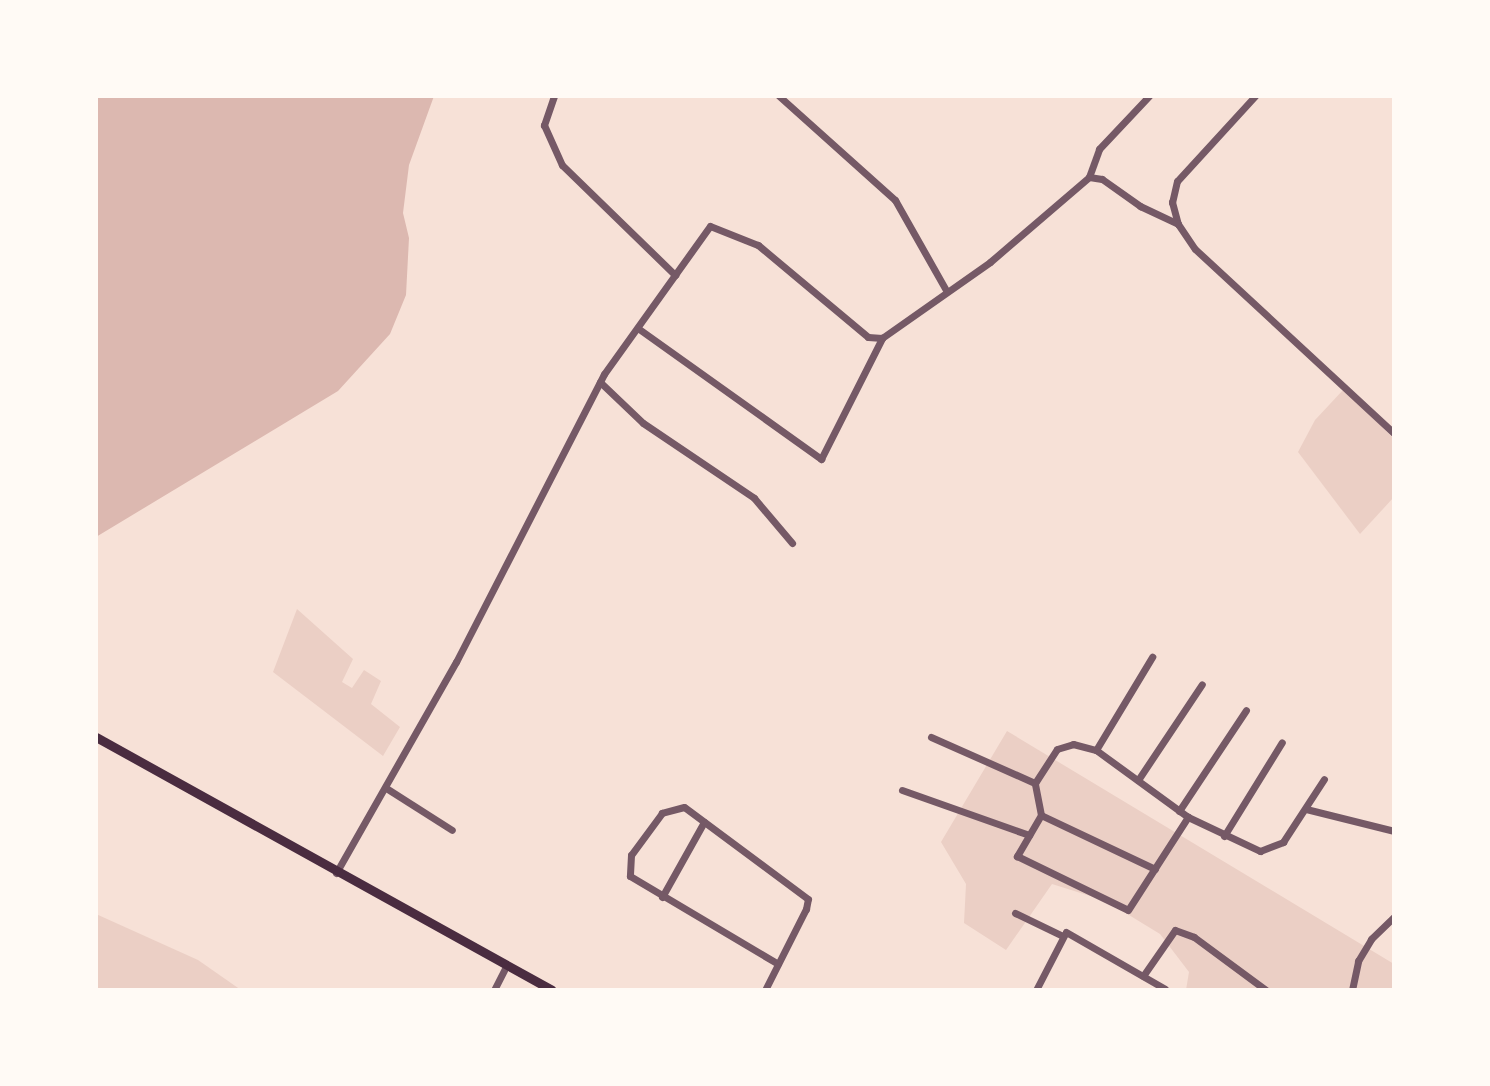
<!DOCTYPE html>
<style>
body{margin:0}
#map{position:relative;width:1490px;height:1086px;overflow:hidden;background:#f7e1d7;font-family:Rubik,sans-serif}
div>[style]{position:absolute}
.green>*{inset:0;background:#ebcfc5}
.water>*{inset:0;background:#dcb8b0}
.minor>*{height:7px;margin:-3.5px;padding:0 3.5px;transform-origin:3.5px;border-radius:3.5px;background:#755966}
.secondary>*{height:9px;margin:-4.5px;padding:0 4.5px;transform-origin:4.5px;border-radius:4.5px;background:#4a2c40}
span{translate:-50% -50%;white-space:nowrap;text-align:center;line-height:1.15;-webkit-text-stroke:7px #fffaf5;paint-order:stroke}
.frame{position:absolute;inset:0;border:98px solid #fffaf5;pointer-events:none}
</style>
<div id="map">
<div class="green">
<i style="clip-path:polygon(1344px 389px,1394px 439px,1394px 497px,1360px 534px,1298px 452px,1315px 420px)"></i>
<i style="clip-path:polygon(297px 609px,353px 659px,342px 682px,352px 688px,364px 670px,381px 681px,371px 704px,400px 727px,383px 756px,273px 672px)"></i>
<i style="clip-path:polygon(1007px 731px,1394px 964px,1394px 990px,1186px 990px,1189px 972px,1160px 934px,1106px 901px,1052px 884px,1006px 950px,964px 923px,966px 884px,941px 842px)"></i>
<i style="clip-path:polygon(96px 914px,198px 960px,241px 990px,96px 990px)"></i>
</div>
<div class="water">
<i style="clip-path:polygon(96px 96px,434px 96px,409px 165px,403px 213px,409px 238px,406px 295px,390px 334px,338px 391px,96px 537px)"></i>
</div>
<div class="minor">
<i style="left:554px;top:96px;width:31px;rotate:109deg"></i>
<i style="left:544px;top:125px;width:44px;rotate:65.8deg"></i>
<i style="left:562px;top:165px;width:158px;rotate:44.2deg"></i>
<i style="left:779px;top:96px;width:156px;rotate:41.9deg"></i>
<i style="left:895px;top:200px;width:103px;rotate:60.5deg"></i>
<i style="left:1255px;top:96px;width:115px;rotate:132.5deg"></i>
<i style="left:1177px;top:181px;width:22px;rotate:103deg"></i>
<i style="left:1172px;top:202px;width:23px;rotate:75deg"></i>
<i style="left:1178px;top:224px;width:30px;rotate:56deg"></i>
<i style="left:1195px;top:249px;width:271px;rotate:42.8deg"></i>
<i style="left:1089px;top:177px;width:30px;rotate:-70deg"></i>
<i style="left:1099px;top:149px;width:73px;rotate:-46.7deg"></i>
<i style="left:639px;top:329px;width:224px;rotate:35.5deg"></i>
<i style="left:821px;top:459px;width:136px;rotate:-63.2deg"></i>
<i style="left:600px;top:382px;width:59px;rotate:43.6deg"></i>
<i style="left:643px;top:423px;width:134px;rotate:34deg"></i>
<i style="left:754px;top:498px;width:59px;rotate:49.8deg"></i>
<i style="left:931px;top:737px;width:114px;rotate:23.9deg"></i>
<i style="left:1096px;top:750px;width:109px;rotate:-58.9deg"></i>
<i style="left:1138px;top:780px;width:115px;rotate:-56.3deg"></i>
<i style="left:386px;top:788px;width:78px;rotate:32.5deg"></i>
<i style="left:902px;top:790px;width:135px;rotate:19.5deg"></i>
<i style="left:1306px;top:809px;width:91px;rotate:14deg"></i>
<i style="left:1179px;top:811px;width:121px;rotate:-56.4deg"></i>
<i style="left:1041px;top:815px;width:33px;rotate:-101deg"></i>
<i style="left:1035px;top:783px;width:40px;rotate:-57.1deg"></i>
<i style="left:1057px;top:749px;width:17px;rotate:-17deg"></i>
<i style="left:1073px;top:744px;width:24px;rotate:15deg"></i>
<i style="left:1096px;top:750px;width:114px;rotate:36.1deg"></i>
<i style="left:1188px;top:817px;width:80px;rotate:25.3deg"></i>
<i style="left:1260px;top:851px;width:25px;rotate:-21deg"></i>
<i style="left:1283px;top:842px;width:75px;rotate:-56.9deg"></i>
<i style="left:1224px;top:836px;width:110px;rotate:-58.3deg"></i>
<i style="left:1155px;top:869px;width:126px;rotate:-154.7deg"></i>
<i style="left:1041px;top:815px;width:48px;rotate:120.3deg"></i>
<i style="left:1017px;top:856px;width:123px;rotate:25.9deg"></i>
<i style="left:1128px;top:910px;width:111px;rotate:-57.2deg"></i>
<i style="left:336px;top:873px;width:243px;rotate:-60.4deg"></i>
<i style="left:456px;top:662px;width:324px;rotate:-62.8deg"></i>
<i style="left:604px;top:374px;width:182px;rotate:-54.4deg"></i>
<i style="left:710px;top:226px;width:52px;rotate:21.6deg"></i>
<i style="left:758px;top:245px;width:143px;rotate:39.9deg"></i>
<i style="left:868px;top:337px;width:14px;rotate:4deg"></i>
<i style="left:882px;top:338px;width:132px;rotate:-35.1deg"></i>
<i style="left:990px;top:262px;width:130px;rotate:-40.6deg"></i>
<i style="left:1089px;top:177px;width:13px;rotate:9deg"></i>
<i style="left:1102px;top:179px;width:47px;rotate:35.4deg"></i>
<i style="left:1140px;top:206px;width:42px;rotate:25.3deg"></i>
<i style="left:662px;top:897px;width:86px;rotate:-60.8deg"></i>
<i style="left:1015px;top:913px;width:51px;rotate:25.6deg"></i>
<i style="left:1143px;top:976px;width:56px;rotate:-55.2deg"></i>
<i style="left:1175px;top:930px;width:20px;rotate:20deg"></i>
<i style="left:1194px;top:937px;width:89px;rotate:36.4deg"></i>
<i style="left:494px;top:990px;width:28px;rotate:-63deg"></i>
<i style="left:765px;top:990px;width:91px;rotate:-63.2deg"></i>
<i style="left:806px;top:909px;width:10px;rotate:-79deg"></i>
<i style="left:808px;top:899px;width:154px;rotate:-143.4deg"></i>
<i style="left:684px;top:807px;width:23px;rotate:165deg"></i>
<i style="left:662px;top:813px;width:52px;rotate:126.4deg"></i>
<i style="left:631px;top:855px;width:21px;rotate:93deg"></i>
<i style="left:630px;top:876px;width:172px;rotate:30.7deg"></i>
<i style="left:1036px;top:990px;width:65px;rotate:-62.7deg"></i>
<i style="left:1066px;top:932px;width:114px;rotate:29.9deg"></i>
<i style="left:1352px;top:990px;width:30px;rotate:-78deg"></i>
<i style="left:1358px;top:961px;width:26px;rotate:-59deg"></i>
<i style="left:1371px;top:939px;width:32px;rotate:-44deg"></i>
</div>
<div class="secondary">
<i style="left:96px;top:737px;width:521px;rotate:29.02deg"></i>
</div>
<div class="frame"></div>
</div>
